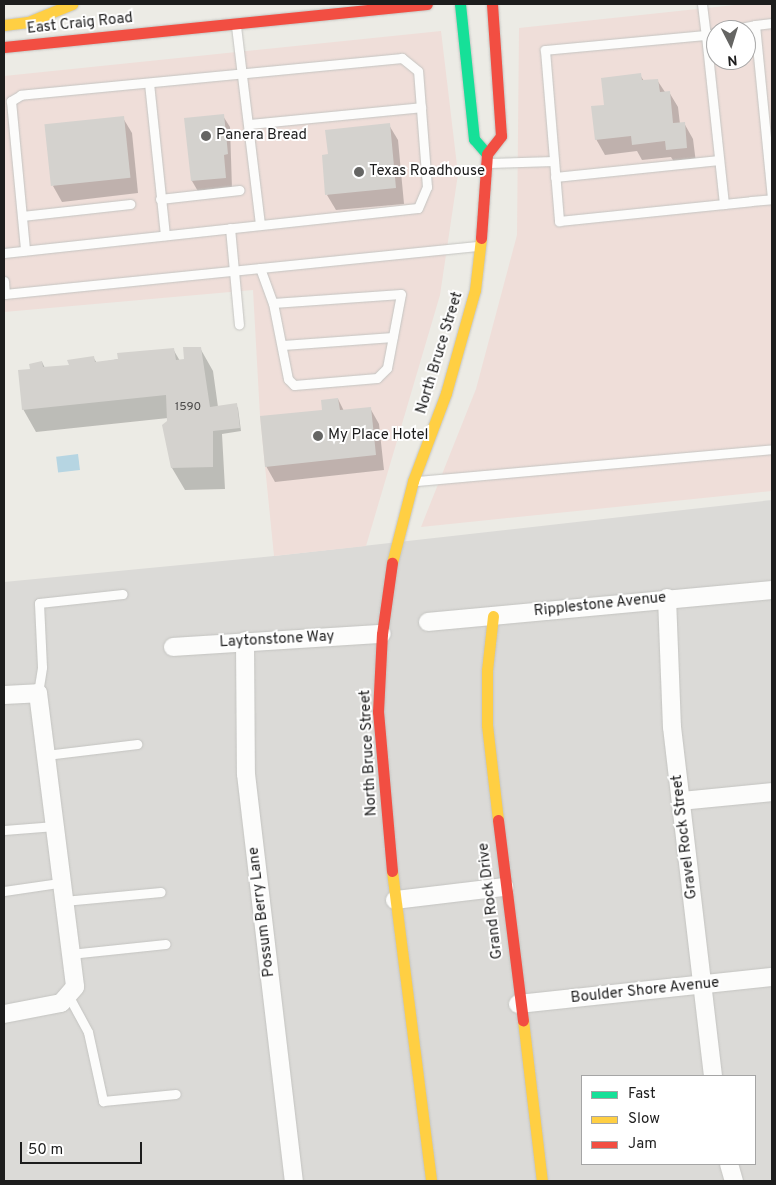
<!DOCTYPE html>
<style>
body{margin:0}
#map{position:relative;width:776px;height:1185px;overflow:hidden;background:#ecebe5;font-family:Overpass,sans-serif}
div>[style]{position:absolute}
.residential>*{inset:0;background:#dbdad7}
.commercial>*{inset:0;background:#efded9}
.water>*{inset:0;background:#b6d5e2;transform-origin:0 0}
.shadow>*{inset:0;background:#0003}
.building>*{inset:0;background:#d4d2ce;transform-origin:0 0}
.roads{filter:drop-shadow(0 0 1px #c4c4c1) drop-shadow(0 0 1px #c4c4c1)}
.lane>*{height:9px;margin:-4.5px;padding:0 4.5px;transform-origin:4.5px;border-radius:4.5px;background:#fcfcfb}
.street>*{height:18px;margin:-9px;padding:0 9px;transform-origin:9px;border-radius:9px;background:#fcfcfb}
.fast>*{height:11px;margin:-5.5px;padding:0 5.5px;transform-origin:5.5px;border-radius:5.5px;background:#16e098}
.slow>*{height:11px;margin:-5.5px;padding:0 5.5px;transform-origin:5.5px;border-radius:5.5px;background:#ffcf43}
.jam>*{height:11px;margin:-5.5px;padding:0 5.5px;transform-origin:5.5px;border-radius:5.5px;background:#f24e42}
.dots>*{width:14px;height:14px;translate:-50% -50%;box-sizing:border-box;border:2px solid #fff;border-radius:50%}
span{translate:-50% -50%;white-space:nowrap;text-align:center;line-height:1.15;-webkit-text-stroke:4px #fff;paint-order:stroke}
.number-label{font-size:12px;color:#4b4a49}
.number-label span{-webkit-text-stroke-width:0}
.street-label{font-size:15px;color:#1d1d1d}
.poi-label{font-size:15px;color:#1d1d1d}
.left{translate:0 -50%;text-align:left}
.frame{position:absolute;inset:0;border:5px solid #1d1d1d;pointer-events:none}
.legend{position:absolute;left:581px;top:1075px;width:175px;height:90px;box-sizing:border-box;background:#fff;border:1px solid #a5a5a5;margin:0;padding:6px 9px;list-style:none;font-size:15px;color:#1d1d1d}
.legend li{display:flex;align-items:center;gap:10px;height:25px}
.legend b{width:25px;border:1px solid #a5a5a5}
.north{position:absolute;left:706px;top:20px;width:50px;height:50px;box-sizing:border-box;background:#fff;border:1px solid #a5a5a5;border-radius:50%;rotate:175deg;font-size:14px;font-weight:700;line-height:20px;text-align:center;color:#1d1d1d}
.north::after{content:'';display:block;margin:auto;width:18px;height:22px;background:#656563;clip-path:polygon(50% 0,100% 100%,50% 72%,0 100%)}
.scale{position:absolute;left:20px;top:1142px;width:122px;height:22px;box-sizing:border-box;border:2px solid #1d1d1d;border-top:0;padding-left:6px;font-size:15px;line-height:18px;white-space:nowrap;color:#1d1d1d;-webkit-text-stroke:4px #fff;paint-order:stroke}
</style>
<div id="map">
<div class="residential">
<i style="clip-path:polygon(evenodd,772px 500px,772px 1181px,4px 1181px,4px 582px,274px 556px,772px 500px,582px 1076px,755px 1076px,755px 1164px,582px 1164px,582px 1076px)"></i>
</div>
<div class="commercial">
<i style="clip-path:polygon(evenodd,744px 4px,772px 4px,772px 491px,421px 527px,476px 389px,517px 235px,519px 28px,744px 4px,716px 30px,746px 30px,746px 60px,716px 60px,716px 30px)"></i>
<i style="clip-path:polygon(441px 31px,458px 174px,440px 295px,366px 546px,274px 556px,260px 416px,253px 290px,4px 312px,4px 76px)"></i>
</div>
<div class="water">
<i style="left:78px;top:454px;width:16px;height:22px;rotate:83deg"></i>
</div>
<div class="shadow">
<i style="clip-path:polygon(640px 75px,644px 81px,657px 80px,665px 92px,669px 92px,678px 107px,680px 124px,684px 123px,693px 139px,696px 163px,676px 165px,671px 157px,642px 160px,637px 151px,605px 155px,596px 139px,605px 106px)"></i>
<i style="clip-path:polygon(223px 116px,230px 127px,232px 189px,199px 193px,192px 181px,186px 119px)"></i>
<i style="clip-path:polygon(123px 118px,132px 133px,138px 193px,62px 202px,53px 186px)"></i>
<i style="clip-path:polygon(389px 125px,398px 140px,404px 204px,336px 210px,327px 195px)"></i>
<i style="clip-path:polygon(200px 348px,213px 371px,218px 407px,236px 405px,238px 408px,241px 431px,222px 434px,225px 489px,185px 490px,172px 468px,168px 418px,36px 432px,23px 409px,31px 370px,42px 362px,45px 368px,70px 366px,93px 357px,97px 363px,173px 349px,180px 361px,186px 360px)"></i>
<i style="clip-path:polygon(338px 399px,344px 411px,370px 408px,379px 424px,384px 470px,275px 482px,266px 466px)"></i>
</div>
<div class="building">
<i style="clip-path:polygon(641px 73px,642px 80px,658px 79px,660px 92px,670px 91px,673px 123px,685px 122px,687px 148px,666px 150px,665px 141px,632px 145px,631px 136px,595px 140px,591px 106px,604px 105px,601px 78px)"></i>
<i style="clip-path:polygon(224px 114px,228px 154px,224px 155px,226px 178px,191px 181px,184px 118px)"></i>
<i style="left:124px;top:116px;width:62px;height:80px;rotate:84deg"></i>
<i style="clip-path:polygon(390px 123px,396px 188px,325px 195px,322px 155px,328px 154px,325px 130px)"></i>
<i style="clip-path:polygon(183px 347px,201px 347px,210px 407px,237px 403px,240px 428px,213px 431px,213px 467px,171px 468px,162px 425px,167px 421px,166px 395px,22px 410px,18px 370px,30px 369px,29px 364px,42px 361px,43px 367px,69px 365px,67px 360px,94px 356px,95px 362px,118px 359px,117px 353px,174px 348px,176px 360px,184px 359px)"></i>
<i style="clip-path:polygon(338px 398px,340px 410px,371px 407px,376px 455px,265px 467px,260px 416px,322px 410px,321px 400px)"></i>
</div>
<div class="roads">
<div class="lane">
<i style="left:702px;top:4px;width:31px;rotate:83deg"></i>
<i style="left:706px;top:35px;width:10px;rotate:-11deg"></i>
<i style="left:772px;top:23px;width:17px;rotate:173deg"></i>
<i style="left:755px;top:25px;width:173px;rotate:84.4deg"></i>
<i style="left:236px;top:26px;width:200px;rotate:83.1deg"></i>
<i style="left:730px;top:30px;width:25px;rotate:-11deg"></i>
<i style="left:149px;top:83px;width:153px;rotate:84deg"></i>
<i style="left:249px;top:124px;width:173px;rotate:-5.6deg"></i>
<i style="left:489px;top:163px;width:65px;rotate:-1.8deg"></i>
<i style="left:555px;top:177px;width:165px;rotate:-5.9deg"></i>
<i style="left:160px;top:199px;width:80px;rotate:-6.5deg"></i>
<i style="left:724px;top:204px;width:170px;rotate:-96.1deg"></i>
<i style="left:706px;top:35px;width:162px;rotate:174.7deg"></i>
<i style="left:545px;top:50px;width:172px;rotate:85.3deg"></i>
<i style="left:559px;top:221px;width:166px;rotate:-5.9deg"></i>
<i style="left:724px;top:204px;width:27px;rotate:-6deg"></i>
<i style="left:751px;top:201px;width:21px;rotate:-5deg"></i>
<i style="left:22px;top:216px;width:109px;rotate:-6.3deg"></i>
<i style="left:230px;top:228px;width:97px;rotate:84.7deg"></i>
<i style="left:4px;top:253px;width:416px;rotate:-6.2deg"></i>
<i style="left:418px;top:208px;width:23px;rotate:-67deg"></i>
<i style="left:427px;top:187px;width:116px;rotate:-94.4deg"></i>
<i style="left:418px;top:71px;width:21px;rotate:-141deg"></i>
<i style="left:402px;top:58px;width:383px;rotate:174.5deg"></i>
<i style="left:21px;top:95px;width:12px;rotate:149deg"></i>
<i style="left:11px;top:101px;width:150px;rotate:84.6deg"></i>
<i style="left:260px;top:268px;width:37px;rotate:70deg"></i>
<i style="left:273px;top:303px;width:128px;rotate:-4deg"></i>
<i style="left:401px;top:294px;width:75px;rotate:100.7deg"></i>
<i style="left:387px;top:368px;width:14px;rotate:135deg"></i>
<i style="left:377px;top:378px;width:83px;rotate:175.2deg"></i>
<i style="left:294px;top:385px;width:8px;rotate:-135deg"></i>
<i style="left:288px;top:379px;width:77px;rotate:-101.2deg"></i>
<i style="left:4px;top:281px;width:13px;rotate:86deg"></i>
<i style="left:4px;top:294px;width:476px;rotate:-5.8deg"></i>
<i style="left:283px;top:345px;width:110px;rotate:-4.2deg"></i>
<i style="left:416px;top:481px;width:357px;rotate:-5.1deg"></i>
<i style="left:38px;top:693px;width:26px;rotate:-81deg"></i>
<i style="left:42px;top:667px;width:64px;rotate:-92.7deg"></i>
<i style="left:39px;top:603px;width:84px;rotate:-6.1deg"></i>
<i style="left:46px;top:755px;width:92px;rotate:-6.9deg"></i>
<i style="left:4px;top:830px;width:51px;rotate:-4.5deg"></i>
<i style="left:4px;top:891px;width:56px;rotate:-8.3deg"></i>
<i style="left:64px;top:901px;width:97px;rotate:-5.3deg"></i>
<i style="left:70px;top:954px;width:96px;rotate:-6deg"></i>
<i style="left:68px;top:995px;width:42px;rotate:61.6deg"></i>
<i style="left:88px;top:1032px;width:71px;rotate:77.7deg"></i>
<i style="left:103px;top:1101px;width:73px;rotate:-5.5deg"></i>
</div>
<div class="street">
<i style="left:667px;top:598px;width:129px;rotate:87.8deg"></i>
<i style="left:672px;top:727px;width:351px;rotate:83.3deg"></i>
<i style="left:428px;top:622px;width:345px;rotate:-5.3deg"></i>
<i style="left:245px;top:641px;width:133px;rotate:89.6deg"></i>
<i style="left:246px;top:774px;width:410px;rotate:83.3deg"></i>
<i style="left:173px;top:647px;width:209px;rotate:-3.6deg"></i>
<i style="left:4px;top:695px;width:34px;rotate:-3deg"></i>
<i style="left:38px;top:693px;width:296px;rotate:82.8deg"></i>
<i style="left:75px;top:987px;width:21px;rotate:131deg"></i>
<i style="left:61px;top:1003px;width:58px;rotate:169.1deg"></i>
<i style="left:681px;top:801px;width:91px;rotate:-5.6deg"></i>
<i style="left:395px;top:900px;width:110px;rotate:-6.8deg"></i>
<i style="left:518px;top:1004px;width:255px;rotate:-6.1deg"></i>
<i style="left:729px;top:1164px;width:18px;rotate:74deg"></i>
</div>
<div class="fast">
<i style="left:460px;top:4px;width:136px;rotate:84.1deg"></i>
<i style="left:474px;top:139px;width:20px;rotate:49deg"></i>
</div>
<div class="slow">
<i style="left:4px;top:25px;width:24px;rotate:-7deg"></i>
<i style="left:28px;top:22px;width:48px;rotate:-22.2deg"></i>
<i style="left:392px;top:563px;width:85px;rotate:-75.6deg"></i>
<i style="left:413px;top:481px;width:94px;rotate:-69.4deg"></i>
<i style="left:446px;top:393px;width:107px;rotate:-74.3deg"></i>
<i style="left:475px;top:290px;width:52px;rotate:-83.4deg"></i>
<i style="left:493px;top:616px;width:54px;rotate:96.3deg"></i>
<i style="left:487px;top:670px;width:55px;rotate:90deg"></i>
<i style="left:487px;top:725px;width:96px;rotate:83.4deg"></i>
<i style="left:392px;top:871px;width:312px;rotate:82.8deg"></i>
<i style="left:523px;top:1020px;width:162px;rotate:83.3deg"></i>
</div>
<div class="jam">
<i style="left:4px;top:47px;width:425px;rotate:-5.8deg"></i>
<i style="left:481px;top:238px;width:84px;rotate:-85.9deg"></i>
<i style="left:487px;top:154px;width:23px;rotate:-52deg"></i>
<i style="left:501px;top:136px;width:132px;rotate:-93.9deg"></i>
<i style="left:498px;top:820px;width:202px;rotate:82.9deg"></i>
<i style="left:392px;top:871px;width:160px;rotate:-95deg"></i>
<i style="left:378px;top:712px;width:78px;rotate:-87.1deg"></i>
<i style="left:382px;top:634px;width:72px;rotate:-82deg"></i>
</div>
</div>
<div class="dots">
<i style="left:206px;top:136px;background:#656563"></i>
<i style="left:359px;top:172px;background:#656563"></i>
<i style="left:318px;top:436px;background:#656563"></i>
</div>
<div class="number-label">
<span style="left:188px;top:408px">1590</span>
</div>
<div class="street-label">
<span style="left:80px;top:24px;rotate:-6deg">East Craig Road</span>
<span style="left:440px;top:353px;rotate:-73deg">North Bruce Street</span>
<span style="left:600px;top:605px;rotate:-6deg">Ripplestone Avenue</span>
<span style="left:277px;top:640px;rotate:-3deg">Laytonstone Way</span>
<span style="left:369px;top:753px;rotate:-93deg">North Bruce Street</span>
<span style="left:685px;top:837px;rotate:-97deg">Gravel Rock Street</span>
<span style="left:491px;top:901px;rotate:-97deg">Grand Rock Drive</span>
<span style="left:262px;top:912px;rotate:-97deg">Possum Berry Lane</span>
<span style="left:645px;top:991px;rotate:-6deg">Boulder Shore Avenue</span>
</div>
<div class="poi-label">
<span class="left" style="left:216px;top:136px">Panera Bread</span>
<span class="left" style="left:369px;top:172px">Texas Roadhouse</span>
<span class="left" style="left:328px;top:436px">My Place Hotel</span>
</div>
<div class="frame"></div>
<ul class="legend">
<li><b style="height:6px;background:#16e098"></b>Fast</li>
<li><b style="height:6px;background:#ffcf43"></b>Slow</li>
<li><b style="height:6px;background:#f24e42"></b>Jam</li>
</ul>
<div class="north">N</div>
<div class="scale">50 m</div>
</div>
